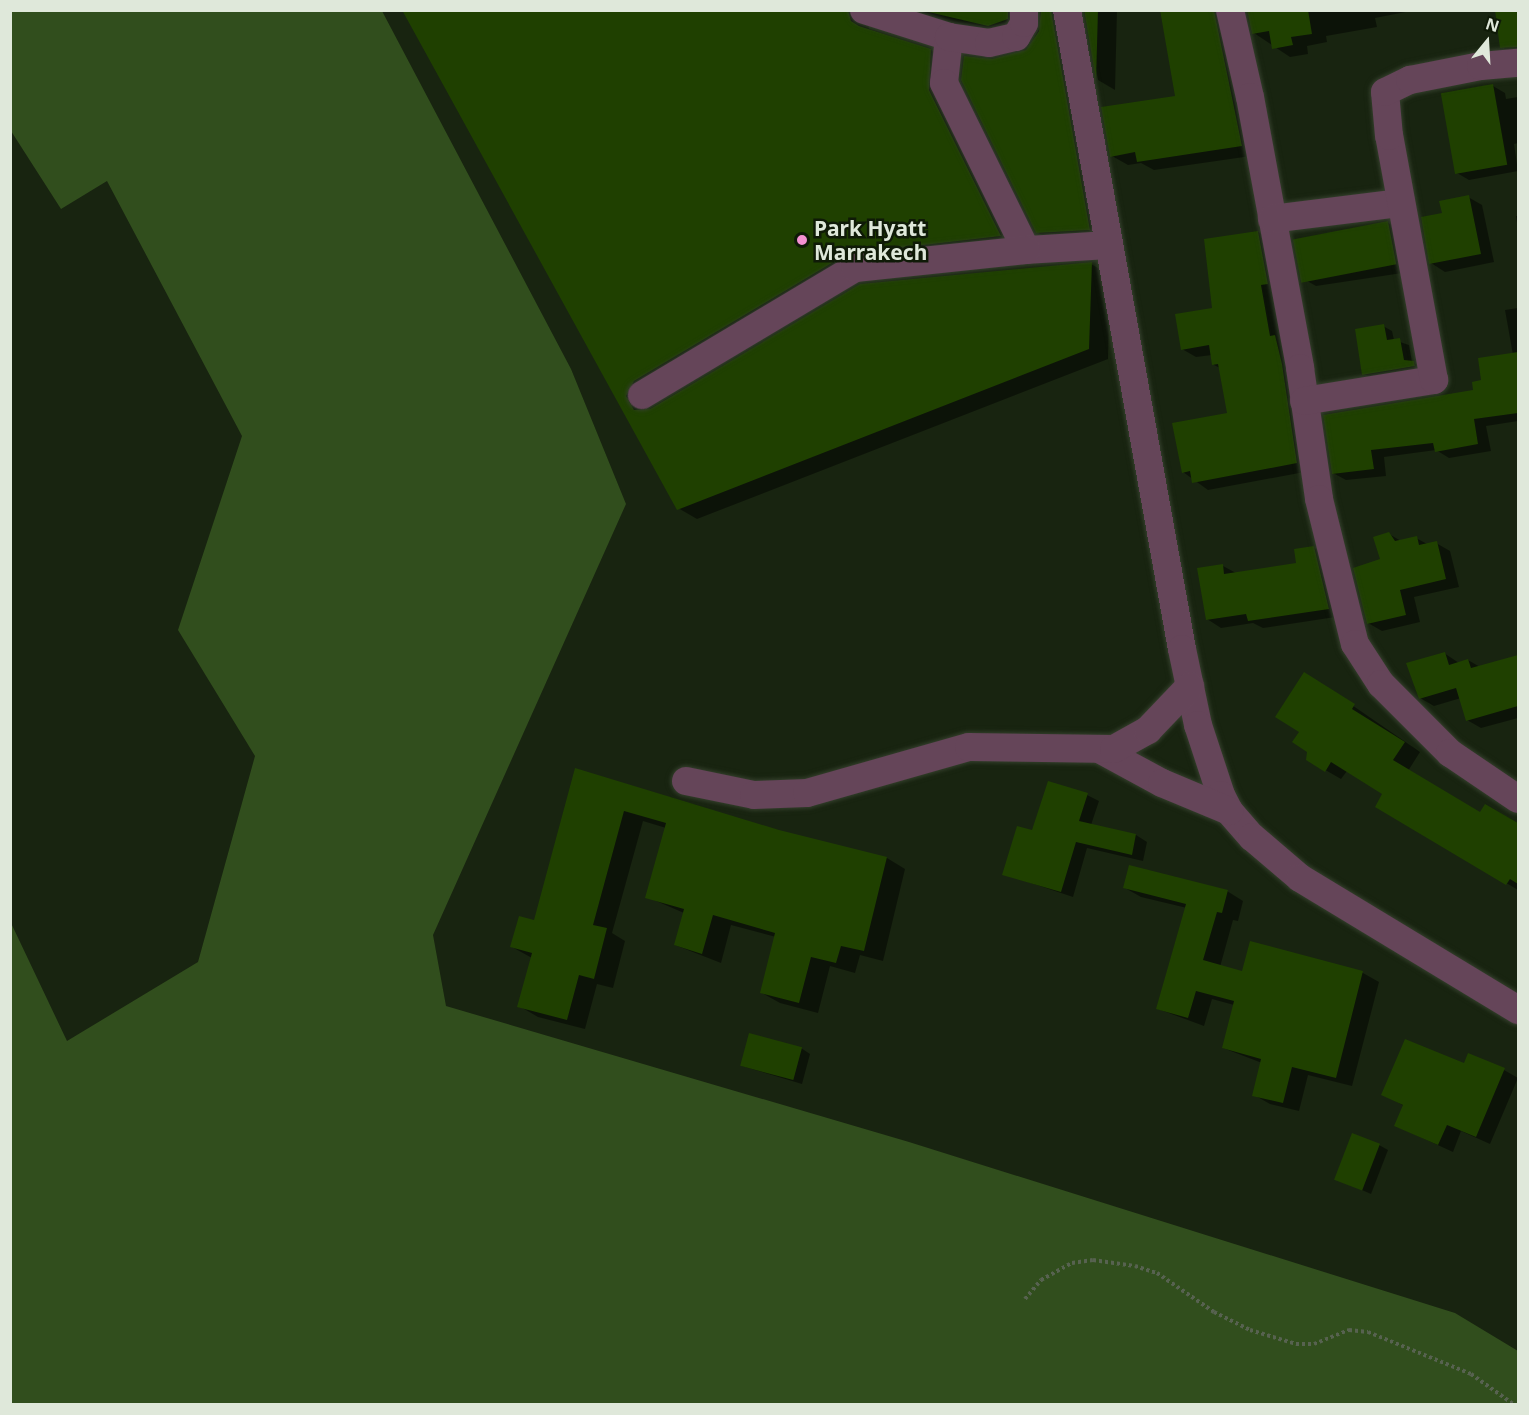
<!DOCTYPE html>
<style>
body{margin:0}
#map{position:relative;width:1529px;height:1415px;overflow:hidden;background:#182410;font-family:"Noto Sans",sans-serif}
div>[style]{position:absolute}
.green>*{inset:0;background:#314e1d}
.shadow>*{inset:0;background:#0007}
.building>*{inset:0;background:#1f4000;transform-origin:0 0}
.path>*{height:4px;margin-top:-2px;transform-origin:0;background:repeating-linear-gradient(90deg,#576250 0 3px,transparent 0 6px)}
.roads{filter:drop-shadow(0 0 2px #343f2c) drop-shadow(0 0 2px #343f2c)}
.street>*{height:28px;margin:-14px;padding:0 14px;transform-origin:14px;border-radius:14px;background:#654559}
.dots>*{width:16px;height:16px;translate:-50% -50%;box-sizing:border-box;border:3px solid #0f1a07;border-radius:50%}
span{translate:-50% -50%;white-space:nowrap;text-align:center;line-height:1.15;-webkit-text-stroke:5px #0f1a07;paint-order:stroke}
.poi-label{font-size:21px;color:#dfe8da;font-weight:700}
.left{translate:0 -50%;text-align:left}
.frame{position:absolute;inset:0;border:12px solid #dfe8da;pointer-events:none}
.north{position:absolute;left:1457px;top:12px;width:60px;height:60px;-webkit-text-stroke:4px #0f1a07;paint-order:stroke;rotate:18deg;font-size:16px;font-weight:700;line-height:24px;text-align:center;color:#dfe8da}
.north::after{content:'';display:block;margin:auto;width:21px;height:27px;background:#dfe8da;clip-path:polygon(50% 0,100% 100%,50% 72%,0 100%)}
</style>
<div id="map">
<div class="green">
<i style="clip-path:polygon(11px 10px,382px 11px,571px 369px,626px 504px,433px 935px,446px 1006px,909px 1142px,1455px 1313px,1518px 1351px,1518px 1404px,11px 1404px,11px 923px,67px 1041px,198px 962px,255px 756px,178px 630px,242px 436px,107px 181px,61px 209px,11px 131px)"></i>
</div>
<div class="shadow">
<i style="clip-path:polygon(403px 10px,872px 10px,866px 16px,869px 29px,931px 50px,949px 61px,1018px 246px,866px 264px,643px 407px,646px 411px,861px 285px,1091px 264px,1110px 275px,1108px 359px,697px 519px,678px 508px)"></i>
<i style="clip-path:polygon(903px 10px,1030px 10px,1024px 33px,973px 31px)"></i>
<i style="clip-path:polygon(1040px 10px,1076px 10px,1108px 239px,1056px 243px,1037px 232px,992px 61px,1027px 51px,1042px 24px)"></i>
<i style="clip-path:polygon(1084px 10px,1117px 10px,1115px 90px,1098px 80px)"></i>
<i style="clip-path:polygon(1161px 10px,1234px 10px,1258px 155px,1154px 170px,1141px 163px,1128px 165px,1112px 156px,1177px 97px)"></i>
<i style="clip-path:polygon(1247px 10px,1416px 10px,1375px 18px,1377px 27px,1326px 36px,1327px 42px,1307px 46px,1308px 54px,1290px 57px,1254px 33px)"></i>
<i style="clip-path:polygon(1496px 10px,1518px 10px,1518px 57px,1502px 47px)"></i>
<i style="clip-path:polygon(1493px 86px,1505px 93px,1506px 99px,1518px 97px,1518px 143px,1514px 144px,1518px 171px,1469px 180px,1457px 173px)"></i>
<i style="clip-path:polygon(1468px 197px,1482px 205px,1494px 262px,1445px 272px,1431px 263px,1443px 215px)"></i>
<i style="clip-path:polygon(1516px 216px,1518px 216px,1518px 230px)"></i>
<i style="clip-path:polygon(1388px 223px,1402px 231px,1409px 272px,1316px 286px,1302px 278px)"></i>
<i style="clip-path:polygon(1258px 232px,1272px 240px,1310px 471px,1208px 490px,1183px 472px,1228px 414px,1220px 368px,1214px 365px,1212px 355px,1196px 357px,1182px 349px,1213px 309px)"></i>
<i style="clip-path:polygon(1518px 308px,1518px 421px,1486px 426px,1491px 451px,1449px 458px,1436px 450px,1384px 457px,1386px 476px,1346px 480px,1333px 473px,1325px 416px,1475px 391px,1513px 355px,1505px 310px)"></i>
<i style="clip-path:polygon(1383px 326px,1392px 331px,1394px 340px,1409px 345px,1412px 362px,1423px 368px,1373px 379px,1364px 374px)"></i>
<i style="clip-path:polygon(1389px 534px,1401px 541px,1416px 538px,1429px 545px,1436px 543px,1450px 551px,1459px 587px,1414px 597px,1420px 622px,1382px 631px,1368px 623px)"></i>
<i style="clip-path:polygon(1313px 547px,1327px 556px,1342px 616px,1263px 628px,1253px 623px,1221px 628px,1207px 619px,1223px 566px,1236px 573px,1298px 564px)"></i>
<i style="clip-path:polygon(1444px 653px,1459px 663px,1468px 660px,1480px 667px,1518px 657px,1518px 718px,1481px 728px,1467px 720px,1461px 698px,1434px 706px,1420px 698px)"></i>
<i style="clip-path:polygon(1320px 683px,1420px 752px,1408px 771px,1481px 814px,1485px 806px,1518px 823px,1518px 890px,1377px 806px,1384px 794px,1347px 771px,1341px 779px,1308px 760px,1309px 751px,1301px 731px)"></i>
<i style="clip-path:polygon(576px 770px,779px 831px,887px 858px,905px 869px,883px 961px,860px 955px,855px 973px,830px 966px,818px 1013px,780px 1003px,762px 993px,776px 937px,731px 925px,721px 963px,675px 945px,684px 913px,647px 897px,666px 828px,643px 821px,612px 933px,625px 941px,613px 988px,597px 984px,585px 1029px,538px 1017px,519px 1006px,532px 958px,512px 947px,535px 922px)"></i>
<i style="clip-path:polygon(1087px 795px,1099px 801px,1091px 825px,1136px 835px,1147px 842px,1143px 861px,1087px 848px,1073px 897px,1004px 874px,1033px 832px)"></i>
<i style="clip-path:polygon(1125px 888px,1227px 891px,1243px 901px,1238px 921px,1233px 920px,1220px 967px,1243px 973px,1251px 943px,1363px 973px,1379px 982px,1352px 1086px,1308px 1075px,1299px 1111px,1270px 1104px,1254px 1095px,1262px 1063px,1223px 1048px,1234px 1005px,1212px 999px,1204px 1026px,1158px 1009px,1187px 908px,1141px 897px)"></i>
<i style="clip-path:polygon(801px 1048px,810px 1054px,802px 1084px,742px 1066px)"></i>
<i style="clip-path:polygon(1464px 1065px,1504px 1070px,1518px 1078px,1490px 1144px,1461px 1131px,1453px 1152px,1396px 1126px,1404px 1106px,1383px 1094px)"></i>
<i style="clip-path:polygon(1379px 1145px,1388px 1150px,1371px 1194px,1337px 1179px)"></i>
</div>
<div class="building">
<i style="clip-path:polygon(402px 10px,848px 10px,851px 21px,859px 26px,931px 49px,929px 90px,1001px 236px,847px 254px,634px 381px,626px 396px,634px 410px,650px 409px,860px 284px,1092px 262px,1089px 349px,677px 510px)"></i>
<i style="clip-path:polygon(920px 10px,1008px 10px,1008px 19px,988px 26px)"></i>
<i style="clip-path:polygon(1041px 10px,1051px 10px,1090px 230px,1036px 233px,961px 80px,964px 56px,992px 59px,1026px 50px,1039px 31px)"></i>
<i style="clip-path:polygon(1084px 10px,1098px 10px,1096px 81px)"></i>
<i style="clip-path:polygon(1160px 10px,1214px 10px,1242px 146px,1137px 162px,1135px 152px,1110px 157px,1101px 107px,1175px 96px)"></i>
<i style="clip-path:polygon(1247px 10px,1308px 10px,1312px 34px,1291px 37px,1293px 45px,1272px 49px,1269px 31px,1252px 34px)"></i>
<i style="clip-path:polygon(1495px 10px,1518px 10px,1518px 47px,1500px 48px)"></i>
<i style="left:1493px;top:84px;width:82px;height:53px;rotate:80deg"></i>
<i style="clip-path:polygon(1469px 195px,1481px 254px,1429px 264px,1421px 217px,1442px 213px,1439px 201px)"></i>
<i style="left:1388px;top:221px;width:44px;height:97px;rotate:79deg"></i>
<i style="clip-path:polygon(1258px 231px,1268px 284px,1261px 285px,1270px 336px,1275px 335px,1282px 364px,1297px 463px,1192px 483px,1190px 471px,1182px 473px,1172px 423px,1227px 413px,1218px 364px,1212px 365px,1209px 345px,1181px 350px,1175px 314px,1212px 308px,1204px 239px)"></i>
<i style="clip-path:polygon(1384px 324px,1387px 340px,1400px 338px,1404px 360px,1414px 361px,1415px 366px,1362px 375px,1355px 329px)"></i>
<i style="clip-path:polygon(1518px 352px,1518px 413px,1474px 419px,1478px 444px,1435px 452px,1433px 443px,1371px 450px,1374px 469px,1332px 474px,1323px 415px,1473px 390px,1472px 382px,1481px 380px,1478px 358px)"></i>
<i style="clip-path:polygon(1389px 532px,1395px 541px,1417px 536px,1419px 545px,1437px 541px,1446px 579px,1400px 590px,1406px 615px,1367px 624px,1353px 568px,1380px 559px,1373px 537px)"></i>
<i style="clip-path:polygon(1314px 546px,1329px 609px,1248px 621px,1246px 614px,1206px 620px,1197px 568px,1223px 564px,1224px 574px,1296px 563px,1294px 549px)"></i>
<i style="clip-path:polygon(1445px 652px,1449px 665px,1468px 659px,1471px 668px,1518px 655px,1518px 706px,1466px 721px,1456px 688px,1419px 699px,1406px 663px)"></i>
<i style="clip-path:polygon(1304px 672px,1355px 704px,1352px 709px,1405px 742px,1393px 760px,1480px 812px,1485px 804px,1518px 823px,1518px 884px,1510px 879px,1506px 885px,1375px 807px,1382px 794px,1331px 762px,1325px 772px,1306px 760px,1307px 752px,1292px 742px,1299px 732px,1275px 717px)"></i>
<i style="clip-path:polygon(575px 768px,779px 830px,887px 857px,864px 951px,841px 946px,836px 963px,811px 957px,799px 1003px,760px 993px,775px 933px,713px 915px,702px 954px,674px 945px,684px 909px,645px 898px,666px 823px,624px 811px,593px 925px,607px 928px,594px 979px,579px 975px,567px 1020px,517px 1007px,532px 953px,510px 947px,519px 916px,534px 920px)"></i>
<i style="clip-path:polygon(1048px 781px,1088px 793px,1079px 821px,1136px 834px,1132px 855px,1076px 842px,1061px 892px,1002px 875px,1017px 826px,1032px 830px)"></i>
<i style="clip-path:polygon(1129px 865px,1228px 890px,1222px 913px,1217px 912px,1203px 960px,1242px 971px,1250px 941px,1363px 971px,1336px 1078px,1292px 1067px,1283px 1103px,1252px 1096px,1261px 1059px,1222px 1048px,1234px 1001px,1196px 991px,1188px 1018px,1156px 1009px,1186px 904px,1123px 888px)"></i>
<i style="left:749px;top:1033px;width:55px;height:34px;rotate:15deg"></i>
<i style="clip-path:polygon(1405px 1039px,1464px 1063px,1468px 1053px,1505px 1068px,1476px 1137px,1447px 1125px,1438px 1145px,1394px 1126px,1403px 1105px,1381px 1095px)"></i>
<i style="left:1352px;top:1133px;width:30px;height:50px;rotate:21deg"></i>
</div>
<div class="path">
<i style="left:1025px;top:1299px;width:25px;rotate:-50deg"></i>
<i style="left:1041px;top:1280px;width:35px;rotate:-29deg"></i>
<i style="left:1072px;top:1263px;width:21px;rotate:-8deg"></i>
<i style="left:1093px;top:1260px;width:42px;rotate:8.1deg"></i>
<i style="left:1135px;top:1266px;width:23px;rotate:18deg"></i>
<i style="left:1157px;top:1273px;width:69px;rotate:34.4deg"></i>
<i style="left:1214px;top:1312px;width:40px;rotate:26.6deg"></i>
<i style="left:1250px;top:1330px;width:48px;rotate:16.9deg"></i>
<i style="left:1296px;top:1344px;width:18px"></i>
<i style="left:1314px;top:1344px;width:38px;rotate:-22deg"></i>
<i style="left:1349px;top:1330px;width:19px;rotate:6deg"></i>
<i style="left:1368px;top:1332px;width:111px;rotate:22.2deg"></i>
<i style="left:1471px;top:1374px;width:52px;rotate:35.5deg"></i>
</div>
<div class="roads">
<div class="street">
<i style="left:864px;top:10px;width:89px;rotate:17.6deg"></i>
<i style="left:949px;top:37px;width:46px;rotate:96.2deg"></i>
<i style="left:944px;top:83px;width:186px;rotate:63.8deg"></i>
<i style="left:1026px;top:250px;width:81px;rotate:-3.5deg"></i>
<i style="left:1067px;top:10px;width:649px;rotate:79.8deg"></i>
<i style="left:1182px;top:649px;width:78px;rotate:78.1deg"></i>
<i style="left:1198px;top:725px;width:74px;rotate:71.8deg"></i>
<i style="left:1221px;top:795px;width:18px;rotate:63deg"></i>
<i style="left:1229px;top:811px;width:35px;rotate:49deg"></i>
<i style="left:1252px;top:837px;width:63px;rotate:40.5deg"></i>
<i style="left:1300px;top:878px;width:255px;rotate:31.2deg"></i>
<i style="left:1230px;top:10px;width:89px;rotate:77.1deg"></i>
<i style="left:1250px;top:97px;width:276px;rotate:79.5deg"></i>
<i style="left:1300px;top:368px;width:132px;rotate:81.7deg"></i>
<i style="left:1319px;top:499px;width:149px;rotate:76.1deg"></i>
<i style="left:1355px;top:644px;width:48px;rotate:57deg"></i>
<i style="left:1381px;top:684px;width:98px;rotate:45deg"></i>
<i style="left:1450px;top:753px;width:82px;rotate:34.1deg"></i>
<i style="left:949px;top:37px;width:40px;rotate:8.5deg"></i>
<i style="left:989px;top:43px;width:28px;rotate:-13deg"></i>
<i style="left:1016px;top:37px;width:16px;rotate:-60deg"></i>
<i style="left:1024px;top:23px;width:13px;rotate:-90deg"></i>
<i style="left:1272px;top:219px;width:130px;rotate:-7.1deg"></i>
<i style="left:642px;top:395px;width:248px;rotate:-30.8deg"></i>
<i style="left:855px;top:268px;width:172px;rotate:-6deg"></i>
<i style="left:1304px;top:401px;width:132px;rotate:-9.2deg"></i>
<i style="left:1434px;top:380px;width:248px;rotate:-100.4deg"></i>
<i style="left:1389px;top:136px;width:44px;rotate:-95.2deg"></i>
<i style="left:1385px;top:92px;width:28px;rotate:-26deg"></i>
<i style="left:1410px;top:80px;width:72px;rotate:-11.2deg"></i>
<i style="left:1481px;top:66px;width:37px;rotate:-5deg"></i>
<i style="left:1101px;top:750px;width:69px;rotate:28.4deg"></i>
<i style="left:1162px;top:783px;width:73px;rotate:22.7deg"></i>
<i style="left:686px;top:781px;width:69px;rotate:11.6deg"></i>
<i style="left:754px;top:795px;width:53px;rotate:-2.2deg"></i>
<i style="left:807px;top:793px;width:168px;rotate:-15.9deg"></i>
<i style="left:969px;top:747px;width:145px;rotate:0.8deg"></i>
<i style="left:1114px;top:749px;width:39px;rotate:-29deg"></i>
<i style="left:1148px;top:730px;width:61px;rotate:-46.3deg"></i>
</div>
</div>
<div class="dots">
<i style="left:802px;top:240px;background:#f591d2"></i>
</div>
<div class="poi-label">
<span class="left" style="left:814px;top:240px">Park Hyatt<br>Marrakech</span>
</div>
<div class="frame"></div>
<div class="north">N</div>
</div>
